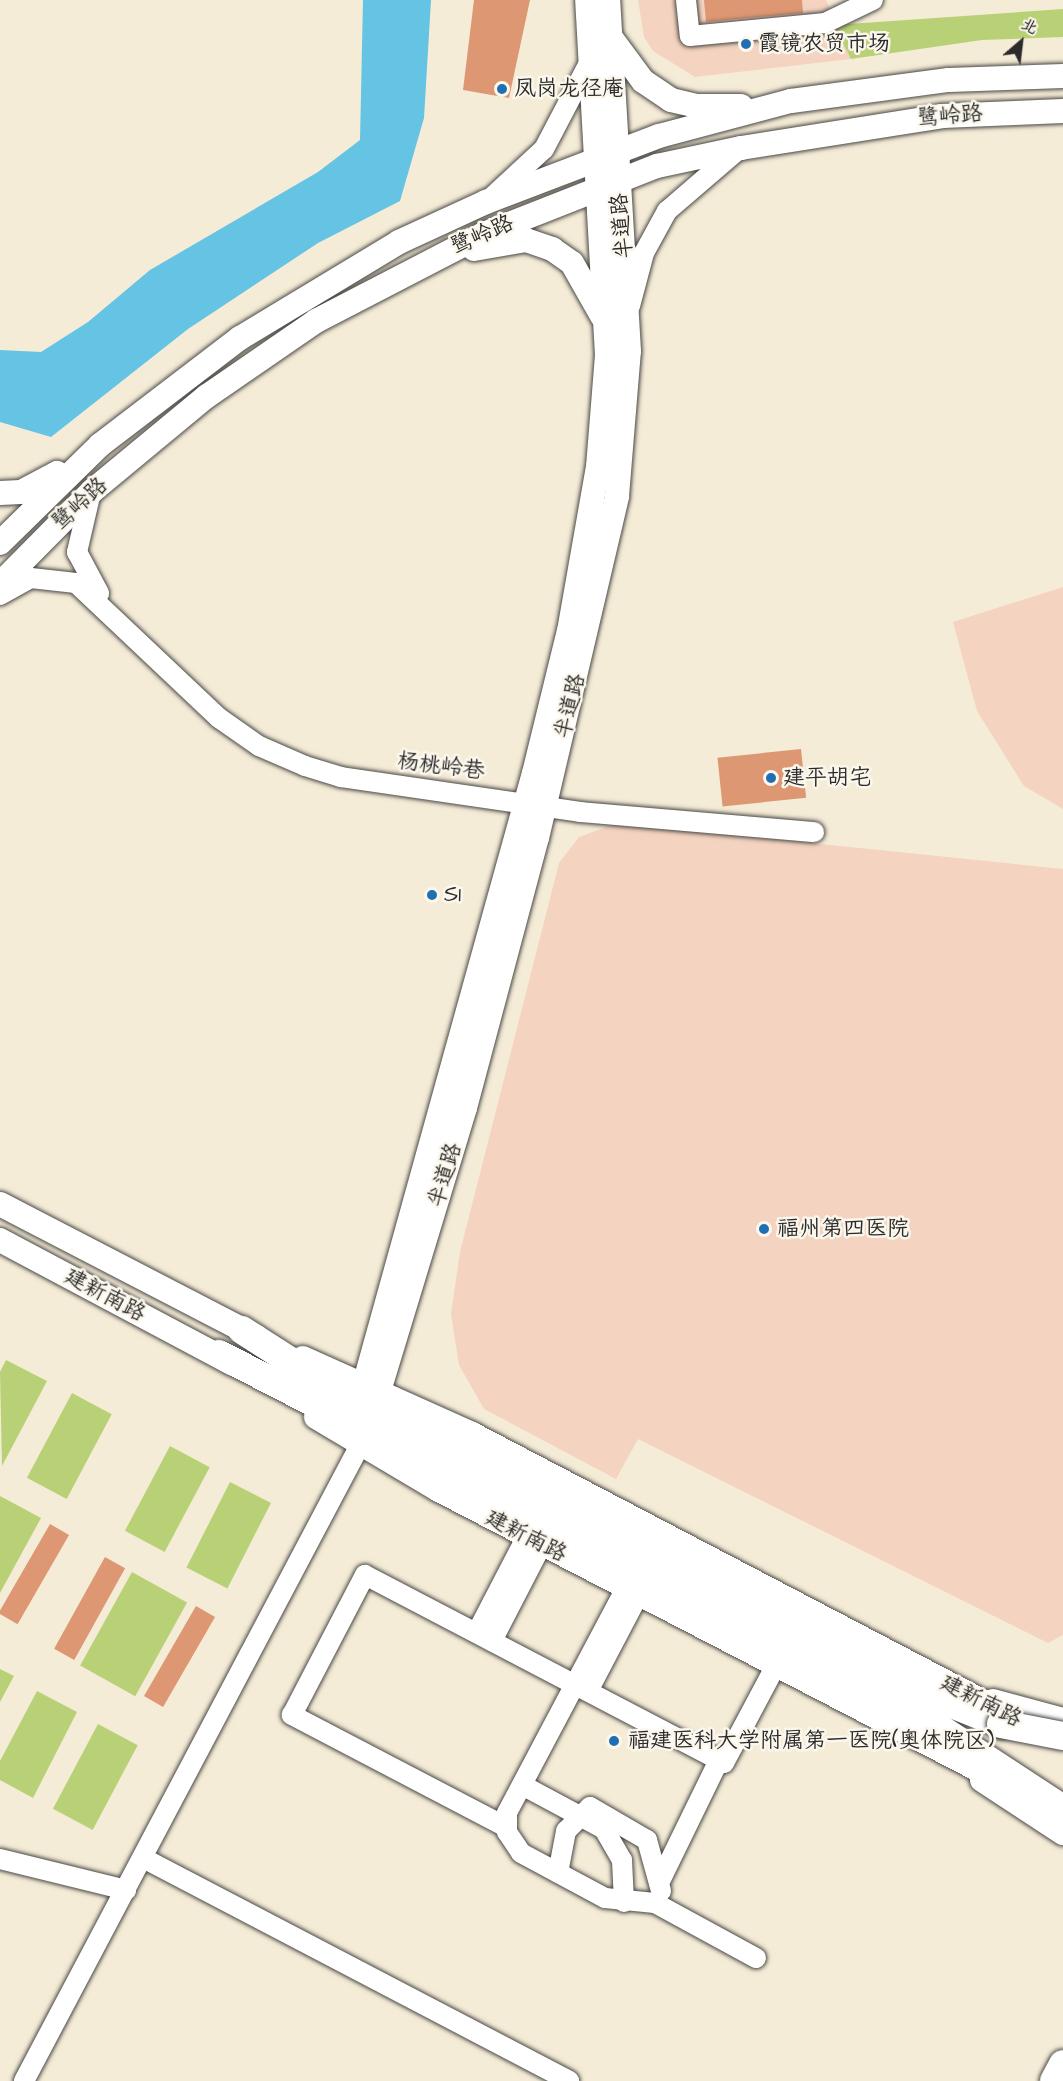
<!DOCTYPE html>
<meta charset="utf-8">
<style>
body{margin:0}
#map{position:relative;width:1063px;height:2081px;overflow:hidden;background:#f5ecd7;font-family:"Architects Daughter","LXGW WenKai TC",sans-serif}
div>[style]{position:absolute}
.built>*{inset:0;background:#f4d3c0}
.green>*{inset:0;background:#b9d176;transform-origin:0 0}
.water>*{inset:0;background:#65c3e3}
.building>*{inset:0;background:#dd9773;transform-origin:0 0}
.roads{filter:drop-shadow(0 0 2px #494845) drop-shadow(0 0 2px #494845)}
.minor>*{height:20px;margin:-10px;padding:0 10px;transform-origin:10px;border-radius:10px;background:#fff}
.major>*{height:24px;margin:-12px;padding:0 12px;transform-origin:12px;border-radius:12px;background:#fff}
.highway>*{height:28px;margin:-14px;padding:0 14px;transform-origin:14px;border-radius:14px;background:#fff}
.bridges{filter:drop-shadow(0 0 2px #494845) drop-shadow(0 0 2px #494845)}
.highway-bridge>*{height:28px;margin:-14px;padding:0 14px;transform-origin:14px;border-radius:14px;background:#fff}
.dots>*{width:16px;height:16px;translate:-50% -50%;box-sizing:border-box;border:3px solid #fbf7ec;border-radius:50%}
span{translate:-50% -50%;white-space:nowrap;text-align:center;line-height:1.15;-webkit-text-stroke:5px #fbf7ec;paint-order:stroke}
.poi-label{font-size:22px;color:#2b2b2b}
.left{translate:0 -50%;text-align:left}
.street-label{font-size:22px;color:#2b2b2b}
.north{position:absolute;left:991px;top:12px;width:60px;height:60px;-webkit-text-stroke:4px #fbf7ec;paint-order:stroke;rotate:28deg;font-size:16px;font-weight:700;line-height:24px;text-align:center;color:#2b2b2b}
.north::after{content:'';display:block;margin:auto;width:21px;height:27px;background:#2b2b2b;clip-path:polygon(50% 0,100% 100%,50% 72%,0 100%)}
</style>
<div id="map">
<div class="built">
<i style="clip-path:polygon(638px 0,826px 0,851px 59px,695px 77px,653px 51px,644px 37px)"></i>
<i style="clip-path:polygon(1063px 587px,1063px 809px,1024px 786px,977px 711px,953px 622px)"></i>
<i style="clip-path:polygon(617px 823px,1063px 869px,1063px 1635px,1048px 1643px,638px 1439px,616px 1479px,484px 1409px,459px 1365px,451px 1314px,460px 1252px,559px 863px,579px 837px)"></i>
</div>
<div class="green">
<i style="clip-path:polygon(1063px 9px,1063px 37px,982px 40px,851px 59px,834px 25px)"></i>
<i style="clip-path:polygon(6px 1360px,47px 1381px,2px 1466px,0 1372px)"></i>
<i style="left:72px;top:1393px;width:45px;height:96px;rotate:28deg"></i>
<i style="left:170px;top:1446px;width:45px;height:96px;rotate:28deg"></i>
<i style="left:230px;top:1482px;width:46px;height:96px;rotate:27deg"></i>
<i style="clip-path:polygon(0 1496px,41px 1518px,0 1593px)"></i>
<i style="left:132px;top:1572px;width:63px;height:107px;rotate:29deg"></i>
<i style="clip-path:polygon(0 1669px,14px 1676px,0 1702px)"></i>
<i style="clip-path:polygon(37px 1691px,77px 1712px,33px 1798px,0 1780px,0 1761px)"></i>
<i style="left:98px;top:1724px;width:45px;height:96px;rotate:28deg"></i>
</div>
<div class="water">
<i style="clip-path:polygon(363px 0,431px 0,424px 118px,400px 201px,318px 243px,188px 329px,51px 437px,0 422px,0 350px,41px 352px,88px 322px,150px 270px,318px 172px,360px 140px)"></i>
</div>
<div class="building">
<i style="clip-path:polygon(474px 0,530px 0,509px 98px,463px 90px)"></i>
<i style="clip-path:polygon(704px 0,802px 0,803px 13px,706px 22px)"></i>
<i style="left:801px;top:749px;width:49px;height:84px;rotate:84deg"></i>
<i style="left:50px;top:1524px;width:22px;height:103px;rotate:30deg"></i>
<i style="left:105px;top:1557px;width:23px;height:105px;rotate:29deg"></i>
<i style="left:196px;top:1606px;width:22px;height:104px;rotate:30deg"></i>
</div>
<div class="roads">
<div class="minor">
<i style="left:686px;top:0;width:36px;rotate:84deg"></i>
<i style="left:690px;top:36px;width:136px;rotate:-5.5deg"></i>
<i style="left:825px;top:23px;width:53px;rotate:-25.6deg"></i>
<i style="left:493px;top:196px;width:69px;rotate:-42.7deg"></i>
<i style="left:544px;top:149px;width:99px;rotate:-62.4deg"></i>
<i style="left:630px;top:306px;width:55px;rotate:-75.2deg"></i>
<i style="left:644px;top:253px;width:48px;rotate:-61.3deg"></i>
<i style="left:667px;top:211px;width:94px;rotate:-40.7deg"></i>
<i style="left:91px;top:492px;width:62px;rotate:103.1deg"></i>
<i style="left:77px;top:552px;width:47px;rotate:61.8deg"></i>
<i style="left:0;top:595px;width:35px;rotate:-29deg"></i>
<i style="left:31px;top:578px;width:45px;rotate:6.3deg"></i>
<i style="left:76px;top:583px;width:197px;rotate:43.4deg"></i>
<i style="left:219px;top:718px;width:49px;rotate:35deg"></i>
<i style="left:259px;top:746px;width:50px;rotate:23.5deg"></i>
<i style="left:305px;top:766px;width:38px;rotate:17deg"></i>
<i style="left:341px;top:777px;width:242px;rotate:8.3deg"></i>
<i style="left:580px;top:812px;width:235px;rotate:4.9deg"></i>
<i style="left:626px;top:1588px;width:255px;rotate:117.9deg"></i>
<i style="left:507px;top:1813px;width:19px;rotate:90deg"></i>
<i style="left:507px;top:1832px;width:25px;rotate:56deg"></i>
<i style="left:521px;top:1853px;width:95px;rotate:28.2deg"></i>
<i style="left:605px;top:1898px;width:50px;rotate:5.7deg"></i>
<i style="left:655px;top:1903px;width:115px;rotate:28.6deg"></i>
<i style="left:477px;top:1632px;width:108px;rotate:-62.5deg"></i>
<i style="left:492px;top:1641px;width:109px;rotate:-62.7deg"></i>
<i style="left:588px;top:1691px;width:110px;rotate:-62.3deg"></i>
<i style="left:522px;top:1785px;width:93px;rotate:28.2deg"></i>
<i style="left:604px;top:1829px;width:36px;rotate:60deg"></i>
<i style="left:622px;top:1860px;width:42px;rotate:87.3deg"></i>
<i style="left:506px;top:1827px;width:242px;rotate:-152.4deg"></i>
<i style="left:292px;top:1715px;width:158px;rotate:-62.5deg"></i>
<i style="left:365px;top:1575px;width:405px;rotate:27.6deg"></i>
<i style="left:724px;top:1763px;width:111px;rotate:-62deg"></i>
<i style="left:143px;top:1858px;width:481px;rotate:27.6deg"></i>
<i style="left:0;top:1859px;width:130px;rotate:13.8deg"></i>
<i style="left:558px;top:1873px;width:43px;rotate:-79.2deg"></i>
<i style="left:566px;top:1831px;width:34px;rotate:-45deg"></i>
<i style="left:590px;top:1807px;width:66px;rotate:30.1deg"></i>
<i style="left:647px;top:1840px;width:53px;rotate:74.6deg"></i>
<i style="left:661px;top:1879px;width:132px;rotate:-64deg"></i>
<i style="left:24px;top:2081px;width:719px;rotate:-62.15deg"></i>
</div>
<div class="major">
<i style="left:612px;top:39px;width:52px;rotate:53.6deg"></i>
<i style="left:643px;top:81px;width:34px;rotate:34deg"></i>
<i style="left:671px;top:100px;width:26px;rotate:13deg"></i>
<i style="left:696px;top:106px;width:45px"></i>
<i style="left:474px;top:249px;width:53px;rotate:-9.8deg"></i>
<i style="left:526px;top:240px;width:28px;rotate:19deg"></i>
<i style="left:552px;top:249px;width:24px;rotate:35deg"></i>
<i style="left:572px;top:263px;width:61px;rotate:60.5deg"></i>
<i style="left:0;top:493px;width:21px;rotate:-3deg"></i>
<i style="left:21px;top:492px;width:41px;rotate:-27.8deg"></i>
<i style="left:0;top:543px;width:140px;rotate:-44.4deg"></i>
<i style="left:100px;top:445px;width:176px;rotate:-37.4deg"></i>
<i style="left:240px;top:338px;width:186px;rotate:-31.1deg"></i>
<i style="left:399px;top:242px;width:96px;rotate:-24.7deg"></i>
<i style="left:486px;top:202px;width:185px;rotate:-20.9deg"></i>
<i style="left:659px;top:136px;width:137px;rotate:-14.9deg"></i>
<i style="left:791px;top:101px;width:159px;rotate:-7.6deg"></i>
<i style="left:949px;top:80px;width:114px;rotate:-2deg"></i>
<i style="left:0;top:584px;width:131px;rotate:-45.3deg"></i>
<i style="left:92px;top:491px;width:149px;rotate:-39.6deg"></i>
<i style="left:207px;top:396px;width:132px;rotate:-34.5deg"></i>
<i style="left:316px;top:321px;width:189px;rotate:-27.4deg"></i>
<i style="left:484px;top:234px;width:186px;rotate:-21.5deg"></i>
<i style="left:657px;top:166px;width:86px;rotate:-12.1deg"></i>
<i style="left:741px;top:148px;width:204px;rotate:-9deg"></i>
<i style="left:942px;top:116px;width:121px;rotate:-2.4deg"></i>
<i style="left:0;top:1204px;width:289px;rotate:27.4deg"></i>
<i style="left:0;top:1240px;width:264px;rotate:28deg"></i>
<i style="left:303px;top:1358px;width:185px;rotate:24.2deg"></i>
<i style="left:472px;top:1434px;width:604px;rotate:27.63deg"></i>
<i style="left:364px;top:1385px;width:635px;rotate:-74.48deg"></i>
<i style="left:534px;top:773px;width:146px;rotate:-76.2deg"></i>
<i style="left:569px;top:631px;width:167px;rotate:-80deg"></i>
<i style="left:598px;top:467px;width:112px;rotate:-85.4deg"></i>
<i style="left:607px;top:355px;width:356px;rotate:-93.2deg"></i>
<i style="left:379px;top:1391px;width:296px;rotate:-73.1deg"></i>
<i style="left:465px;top:1108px;width:279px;rotate:-75.1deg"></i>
<i style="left:537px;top:838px;width:351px;rotate:-76.8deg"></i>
<i style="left:617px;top:496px;width:145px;rotate:-85.3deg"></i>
<i style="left:629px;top:351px;width:352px;rotate:-93.4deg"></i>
<i style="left:316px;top:1417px;width:143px;rotate:30.7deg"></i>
<i style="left:439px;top:1490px;width:634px;rotate:27.41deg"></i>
<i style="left:993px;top:1701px;width:73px;rotate:15.2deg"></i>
<i style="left:982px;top:1780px;width:97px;rotate:33.2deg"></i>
</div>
<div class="highway">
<i style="left:242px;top:1330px;width:100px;rotate:32.7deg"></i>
<i style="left:326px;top:1384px;width:678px;rotate:27.28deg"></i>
<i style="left:929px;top:1695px;width:78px;rotate:21.9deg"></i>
<i style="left:219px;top:1354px;width:786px;rotate:27.25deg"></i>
<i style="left:918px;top:1714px;width:173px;rotate:33.2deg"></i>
<i style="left:1054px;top:2081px;width:19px;rotate:-62deg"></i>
</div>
</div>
<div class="bridges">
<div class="highway-bridge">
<i style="left:1001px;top:1724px;width:63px;rotate:11deg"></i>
</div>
</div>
<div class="dots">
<i style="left:746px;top:44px;background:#1f6fb2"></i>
<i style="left:502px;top:89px;background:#1f6fb2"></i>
<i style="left:771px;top:778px;background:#1f6fb2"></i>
<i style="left:432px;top:895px;background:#1f6fb2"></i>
<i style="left:764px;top:1229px;background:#1f6fb2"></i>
<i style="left:614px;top:1741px;background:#1f6fb2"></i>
</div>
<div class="poi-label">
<span class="left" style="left:758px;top:44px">霞镜农贸市场</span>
<span class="left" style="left:514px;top:89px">凤岗龙径庵</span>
<span class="left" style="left:783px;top:778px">建平胡宅</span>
<span class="left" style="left:444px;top:895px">S1</span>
<span class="left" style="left:777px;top:1229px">福州第四医院</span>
<span class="left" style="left:628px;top:1741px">福建医科大学附属第一医院(奥体院区)</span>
</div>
<div class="street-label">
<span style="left:950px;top:116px;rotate:-5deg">鹭岭路</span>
<span style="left:622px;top:226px;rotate:-95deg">半道路</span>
<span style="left:482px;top:235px;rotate:-24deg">鹭岭路</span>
<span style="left:80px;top:504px;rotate:-43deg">鹭岭路</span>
<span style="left:570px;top:706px;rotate:-76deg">半道路</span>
<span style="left:441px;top:766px;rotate:7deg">杨桃岭巷</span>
<span style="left:445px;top:1175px;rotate:-73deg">半道路</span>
<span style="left:105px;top:1295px;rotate:28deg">建新南路</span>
<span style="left:526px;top:1536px;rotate:27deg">建新南路</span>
<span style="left:981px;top:1701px;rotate:27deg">建新南路</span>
</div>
<div class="north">北</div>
</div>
